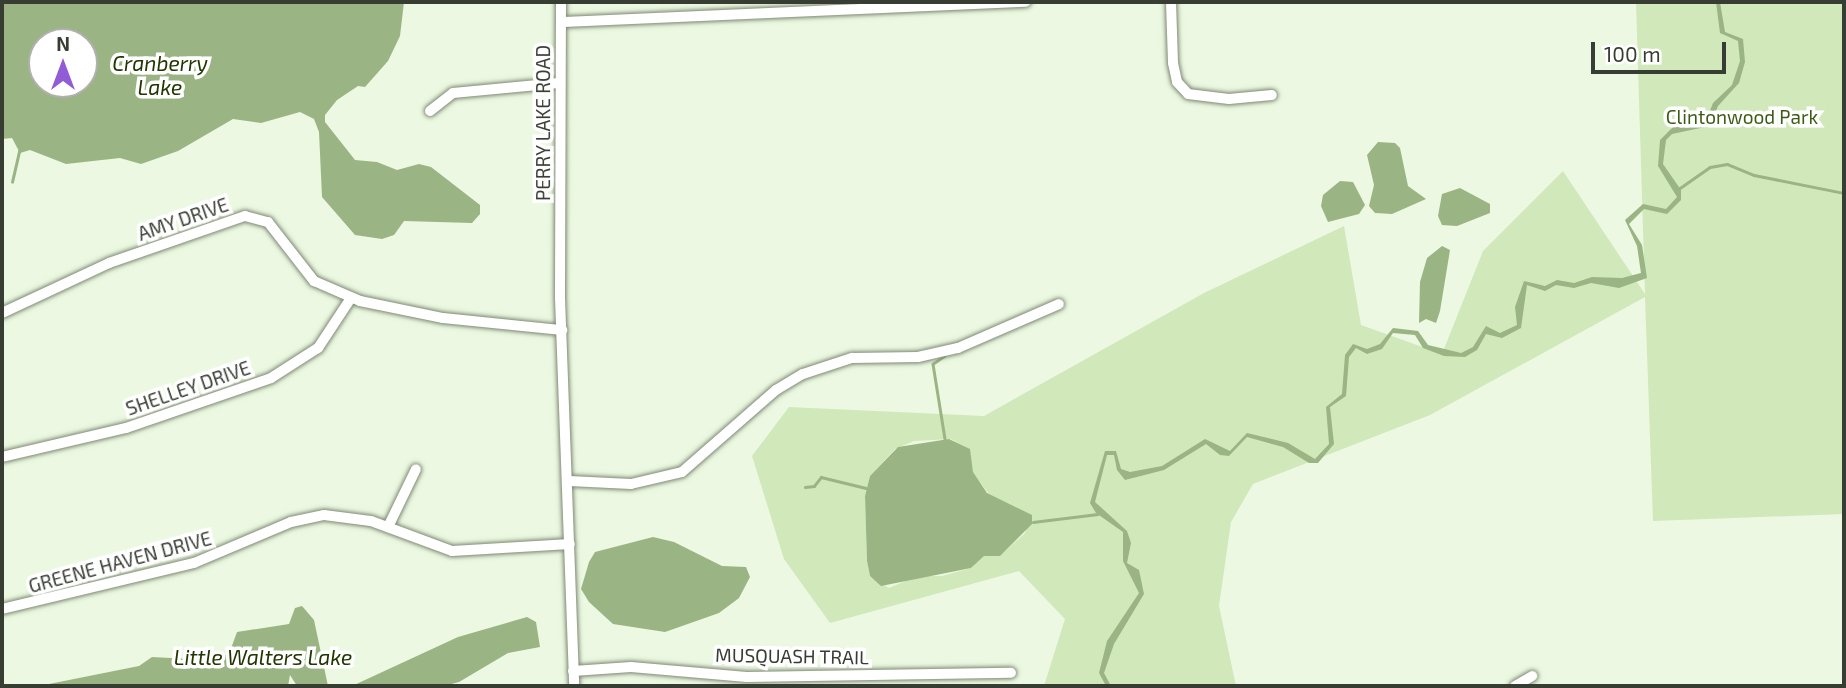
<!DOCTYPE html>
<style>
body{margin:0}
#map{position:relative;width:1846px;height:688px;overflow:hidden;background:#ecf8e1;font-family:"Exo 2",sans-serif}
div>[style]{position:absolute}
.green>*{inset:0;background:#d1e8bb}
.water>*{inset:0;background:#9bb483}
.stream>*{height:2.5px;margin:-1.25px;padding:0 1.25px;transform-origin:1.25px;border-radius:1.25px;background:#9bb483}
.roads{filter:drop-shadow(0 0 2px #7f8974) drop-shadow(0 0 2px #7f8974)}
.minor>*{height:10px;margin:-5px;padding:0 5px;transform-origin:5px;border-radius:5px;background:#fff}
span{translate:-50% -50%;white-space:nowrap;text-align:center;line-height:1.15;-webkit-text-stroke:7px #fff;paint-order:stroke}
.park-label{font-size:19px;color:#3e5b15}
.street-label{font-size:19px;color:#383d34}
.water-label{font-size:21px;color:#213600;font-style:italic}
.frame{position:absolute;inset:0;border:4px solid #383d34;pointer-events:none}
.north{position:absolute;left:28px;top:28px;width:70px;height:70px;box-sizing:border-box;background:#fff;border:2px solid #afb1ae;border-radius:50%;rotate:0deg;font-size:19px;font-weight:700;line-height:28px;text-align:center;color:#383d34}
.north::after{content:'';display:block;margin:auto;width:24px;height:32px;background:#915cd5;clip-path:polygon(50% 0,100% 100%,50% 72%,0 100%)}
.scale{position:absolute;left:1591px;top:42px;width:135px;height:32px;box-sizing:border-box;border:4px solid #383d34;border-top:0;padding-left:9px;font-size:21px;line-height:24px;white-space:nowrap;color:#383d34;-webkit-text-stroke:5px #fff;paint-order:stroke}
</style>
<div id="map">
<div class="green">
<i style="clip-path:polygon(evenodd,1636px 2px,1844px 2px,1844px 514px,1653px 521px,1645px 297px,1430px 415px,1253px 484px,1231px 522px,1219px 606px,1236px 686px,1044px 686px,1065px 619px,1019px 571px,830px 623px,784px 559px,752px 456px,789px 407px,984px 416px,1204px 293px,1344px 226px,1361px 325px,1442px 354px,1483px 251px,1563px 171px,1645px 294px,1636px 2px,951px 439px,969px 449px,973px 473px,992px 498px,1031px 515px,1025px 533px,1003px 553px,984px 556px,971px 568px,942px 576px,917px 576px,889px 588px,870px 576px,867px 561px,865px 496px,870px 476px,895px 449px,914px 441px,951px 439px)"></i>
</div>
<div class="water">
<i style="clip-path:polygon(evenodd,2px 2px,404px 2px,400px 36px,388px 61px,365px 87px,358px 86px,337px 100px,325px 115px,325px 122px,355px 160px,377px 162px,397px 170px,419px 164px,431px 167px,480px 205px,480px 214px,472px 223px,404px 221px,394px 235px,382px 239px,355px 235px,322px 197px,319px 132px,314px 119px,300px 112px,261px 123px,233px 119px,178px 151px,141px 164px,120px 158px,66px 164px,30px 150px,20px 153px,12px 138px,2px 139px,2px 2px,84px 42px,84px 84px,42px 84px,42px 42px,84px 42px)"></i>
<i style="clip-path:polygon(1716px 2px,1720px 2px,1725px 32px,1743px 39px,1745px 62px,1739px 83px,1718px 106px,1710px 126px,1672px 134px,1666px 140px,1663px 164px,1681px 190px,1681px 200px,1667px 214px,1644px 209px,1629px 224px,1642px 245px,1647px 278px,1619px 288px,1591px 283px,1574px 288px,1556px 285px,1545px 291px,1527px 285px,1521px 328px,1502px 338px,1486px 334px,1477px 350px,1465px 357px,1444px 356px,1423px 348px,1415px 335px,1393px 333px,1382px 349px,1367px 354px,1356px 348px,1349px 357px,1346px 396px,1330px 407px,1334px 444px,1318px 463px,1309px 463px,1283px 447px,1247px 437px,1229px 456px,1220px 455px,1206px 444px,1164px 470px,1125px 480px,1117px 470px,1114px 455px,1107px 455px,1095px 502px,1127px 531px,1131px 543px,1127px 563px,1139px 570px,1144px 594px,1114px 644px,1104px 673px,1111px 686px,1106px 686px,1099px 673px,1107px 641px,1139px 593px,1123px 561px,1123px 532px,1096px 513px,1090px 503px,1105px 451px,1116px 451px,1121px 469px,1130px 472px,1162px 466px,1205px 439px,1230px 451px,1247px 433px,1288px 443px,1315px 459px,1329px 444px,1326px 407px,1342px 394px,1345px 355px,1353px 344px,1367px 349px,1380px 344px,1393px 328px,1418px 331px,1428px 345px,1461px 353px,1473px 347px,1486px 326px,1500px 333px,1517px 325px,1515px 307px,1524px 281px,1545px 286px,1557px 280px,1574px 283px,1592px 277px,1622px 278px,1641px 273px,1637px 246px,1625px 220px,1643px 204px,1666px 209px,1677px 197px,1658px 166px,1660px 140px,1673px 127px,1705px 123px,1713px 103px,1732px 85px,1740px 61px,1738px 41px,1720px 33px)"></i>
<i style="clip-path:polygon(1378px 142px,1395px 143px,1400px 148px,1408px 186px,1426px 199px,1392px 214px,1375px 213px,1369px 206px,1374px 185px,1367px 155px)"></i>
<i style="clip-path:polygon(1340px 181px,1353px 182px,1365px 205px,1359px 214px,1328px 222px,1321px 206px,1323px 195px)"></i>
<i style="clip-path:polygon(1460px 188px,1490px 204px,1490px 213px,1457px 226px,1442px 225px,1438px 216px,1442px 194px)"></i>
<i style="clip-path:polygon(1442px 246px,1450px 250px,1440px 311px,1436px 323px,1426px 319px,1419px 323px,1420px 282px,1427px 258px)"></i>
<i style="clip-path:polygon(949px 439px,970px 449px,973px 472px,987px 493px,1032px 515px,1032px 524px,1000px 556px,984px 556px,971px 568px,881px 586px,870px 576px,867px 561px,865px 496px,870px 476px,898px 447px)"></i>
<i style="clip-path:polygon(653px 537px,674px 542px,722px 566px,746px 567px,750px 577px,739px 598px,719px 613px,665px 632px,613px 624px,589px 602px,581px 589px,589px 562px,595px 552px)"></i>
<i style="clip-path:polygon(302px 606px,314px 620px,328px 686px,297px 686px,290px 675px,288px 686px,39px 686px,139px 666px,152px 657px,208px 660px,229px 654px,237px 632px,289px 624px,295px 608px)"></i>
<i style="clip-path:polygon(527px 617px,536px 622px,540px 647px,508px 653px,459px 682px,444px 686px,352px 686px,458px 637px)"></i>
</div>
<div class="stream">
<i style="left:12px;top:182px;width:32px;rotate:-77deg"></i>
<i style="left:1677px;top:190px;width:40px;rotate:-34.9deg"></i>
<i style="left:1710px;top:167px;width:17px;rotate:-10deg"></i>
<i style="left:1727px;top:164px;width:29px;rotate:22deg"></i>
<i style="left:1754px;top:175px;width:92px;rotate:11.3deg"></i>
<i style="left:945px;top:356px;width:14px;rotate:146deg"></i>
<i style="left:933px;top:364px;width:76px;rotate:80.9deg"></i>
<i style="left:805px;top:487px;width:9px;rotate:-6deg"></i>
<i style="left:814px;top:486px;width:11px;rotate:-52deg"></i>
<i style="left:821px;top:477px;width:46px;rotate:13.7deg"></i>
<i style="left:1033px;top:522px;width:65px;rotate:-7deg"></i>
</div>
<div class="roads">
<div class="minor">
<i style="left:561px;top:2px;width:296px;rotate:90.2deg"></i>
<i style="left:560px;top:298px;width:388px;rotate:87.9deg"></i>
<i style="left:1171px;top:2px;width:61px;rotate:88.1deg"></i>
<i style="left:1173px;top:63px;width:19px;rotate:78deg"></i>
<i style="left:1177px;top:82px;width:16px;rotate:47deg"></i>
<i style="left:1188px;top:94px;width:41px;rotate:7deg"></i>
<i style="left:1229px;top:99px;width:43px;rotate:-5.3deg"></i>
<i style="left:563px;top:22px;width:463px;rotate:-2.5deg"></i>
<i style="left:430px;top:111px;width:29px;rotate:-38deg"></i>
<i style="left:453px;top:93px;width:106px;rotate:-5.4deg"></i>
<i style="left:2px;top:313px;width:118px;rotate:-25deg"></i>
<i style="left:109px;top:263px;width:144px;rotate:-19.1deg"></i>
<i style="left:245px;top:216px;width:24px;rotate:15deg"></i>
<i style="left:268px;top:222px;width:75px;rotate:52.1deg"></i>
<i style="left:314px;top:281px;width:50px;rotate:23.5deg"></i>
<i style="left:360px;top:301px;width:85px;rotate:11.6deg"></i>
<i style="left:443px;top:318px;width:120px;rotate:5.8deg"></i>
<i style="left:2px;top:457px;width:127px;rotate:-13.2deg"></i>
<i style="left:126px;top:428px;width:153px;rotate:-19deg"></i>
<i style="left:271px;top:378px;width:56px;rotate:-32.6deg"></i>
<i style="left:318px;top:348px;width:60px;rotate:-56.6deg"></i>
<i style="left:569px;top:481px;width:62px;rotate:2.8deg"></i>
<i style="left:631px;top:484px;width:52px;rotate:-13.2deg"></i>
<i style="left:682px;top:472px;width:125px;rotate:-41.1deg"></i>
<i style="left:776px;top:390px;width:31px;rotate:-31deg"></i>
<i style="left:803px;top:374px;width:52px;rotate:-18.1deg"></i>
<i style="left:852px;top:358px;width:66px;rotate:-0.9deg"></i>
<i style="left:918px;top:357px;width:41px;rotate:-12.7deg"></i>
<i style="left:958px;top:348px;width:110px;rotate:-23.5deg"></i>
<i style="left:388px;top:527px;width:64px;rotate:-64.2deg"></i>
<i style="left:2px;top:609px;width:197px;rotate:-13.5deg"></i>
<i style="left:194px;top:563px;width:105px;rotate:-22.9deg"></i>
<i style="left:291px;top:522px;width:34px;rotate:-12deg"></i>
<i style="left:324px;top:515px;width:47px;rotate:7.3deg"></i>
<i style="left:371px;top:521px;width:86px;rotate:20.3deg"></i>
<i style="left:452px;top:551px;width:118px;rotate:-3.4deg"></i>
<i style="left:573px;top:671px;width:58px;rotate:-3.9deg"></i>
<i style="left:631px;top:667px;width:116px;rotate:4.9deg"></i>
<i style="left:747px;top:677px;width:264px;rotate:-0.9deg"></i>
<i style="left:1515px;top:686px;width:20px;rotate:-30deg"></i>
</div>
</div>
<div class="park-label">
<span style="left:1742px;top:117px">Clintonwood Park</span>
</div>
<div class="street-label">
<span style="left:543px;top:123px;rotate:-90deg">PERRY LAKE ROAD</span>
<span style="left:183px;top:219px;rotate:-19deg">AMY DRIVE</span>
<span style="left:188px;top:388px;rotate:-19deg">SHELLEY DRIVE</span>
<span style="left:120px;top:562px;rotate:-15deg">GREENE HAVEN DRIVE</span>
<span style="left:792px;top:656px;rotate:1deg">MUSQUASH TRAIL</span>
</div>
<div class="water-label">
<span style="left:160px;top:75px">Cranberry<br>Lake</span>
<span style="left:263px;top:657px">Little Walters Lake</span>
</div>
<div class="frame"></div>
<div class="north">N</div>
<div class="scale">100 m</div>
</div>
